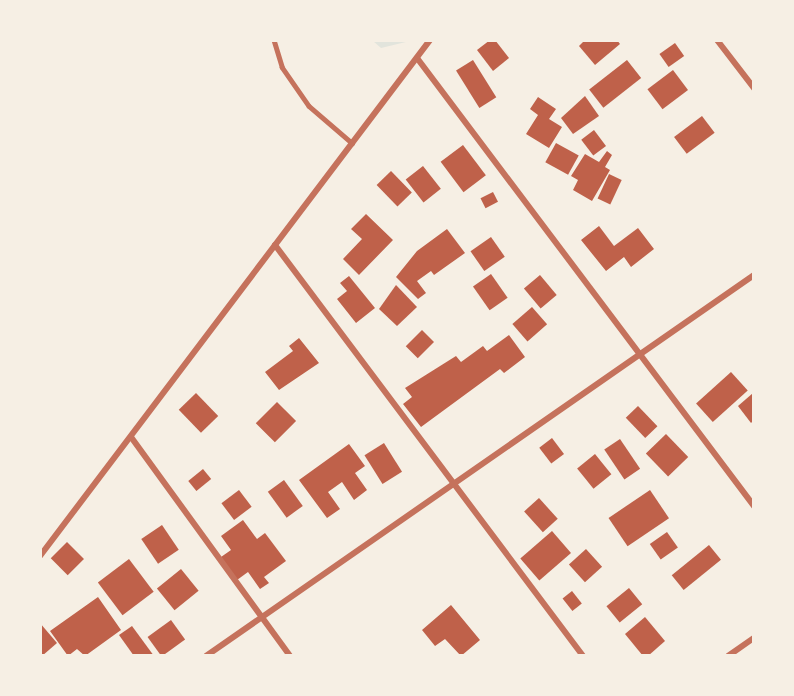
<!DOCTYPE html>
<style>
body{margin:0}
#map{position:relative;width:794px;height:696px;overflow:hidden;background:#f6efe4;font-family:Ubuntu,sans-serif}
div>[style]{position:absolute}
.green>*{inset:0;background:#e2e4dc}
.building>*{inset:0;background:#bf614a;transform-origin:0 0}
.service>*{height:4.5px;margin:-2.25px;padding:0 2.25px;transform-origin:2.25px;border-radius:2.25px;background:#c5725c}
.minor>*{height:6px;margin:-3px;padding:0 3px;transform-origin:3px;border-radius:3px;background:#c5725c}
span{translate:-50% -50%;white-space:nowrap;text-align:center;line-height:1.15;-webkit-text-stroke:4.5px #f6efe4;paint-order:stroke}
.frame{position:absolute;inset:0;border:42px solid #f6efe4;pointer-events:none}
</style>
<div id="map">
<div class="green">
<i style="clip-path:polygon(373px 41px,410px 41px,381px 48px)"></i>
</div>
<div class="building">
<i style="clip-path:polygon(490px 40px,495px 40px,509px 58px,493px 71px,477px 50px)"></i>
<i style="clip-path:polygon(585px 40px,617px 40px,620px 44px,595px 65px,579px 46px)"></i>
<i style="left:675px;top:43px;width:16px;height:19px;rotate:55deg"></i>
<i style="left:473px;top:60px;width:44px;height:20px;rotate:58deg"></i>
<i style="left:627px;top:60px;width:23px;height:48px;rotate:52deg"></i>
<i style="left:673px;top:70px;width:25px;height:32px;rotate:53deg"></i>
<i style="clip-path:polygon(585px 96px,599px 116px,573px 134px,561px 118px)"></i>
<i style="clip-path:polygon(538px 97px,556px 109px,549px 119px,562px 127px,549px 148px,526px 134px,538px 115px,530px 109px)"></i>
<i style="left:702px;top:116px;width:21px;height:35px;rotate:53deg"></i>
<i style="left:594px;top:130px;width:20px;height:16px;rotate:53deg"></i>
<i style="left:556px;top:143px;width:26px;height:22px;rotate:29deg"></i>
<i style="left:463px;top:145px;width:38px;height:28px;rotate:53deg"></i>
<i style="clip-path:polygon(607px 151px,612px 155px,605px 167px,610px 170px,592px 201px,573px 190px,578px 180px,571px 176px,585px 154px,599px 162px)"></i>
<i style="left:423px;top:166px;width:29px;height:22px;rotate:52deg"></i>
<i style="left:391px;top:171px;width:30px;height:20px;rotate:46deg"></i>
<i style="left:609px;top:174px;width:14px;height:27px;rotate:25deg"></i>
<i style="left:493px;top:192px;width:11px;height:14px;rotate:63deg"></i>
<i style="clip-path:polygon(366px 214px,393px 240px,359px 275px,343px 259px,362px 239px,351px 229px)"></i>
<i style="clip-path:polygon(599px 226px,614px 246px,638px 228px,654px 249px,631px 267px,624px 257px,606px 271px,581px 240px)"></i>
<i style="clip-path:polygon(447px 229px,465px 253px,434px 275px,431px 271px,417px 281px,426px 293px,418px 299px,396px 277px,417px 251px)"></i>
<i style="left:491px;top:237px;width:24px;height:25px;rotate:55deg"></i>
<i style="left:491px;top:274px;width:29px;height:22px;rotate:55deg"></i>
<i style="left:540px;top:275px;width:26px;height:21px;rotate:50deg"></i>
<i style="clip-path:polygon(349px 276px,375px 308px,356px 323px,337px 299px,347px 291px,340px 283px)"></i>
<i style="clip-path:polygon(396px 285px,417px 307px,397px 326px,379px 309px)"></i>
<i style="left:532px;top:307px;width:23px;height:26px;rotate:49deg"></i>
<i style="left:422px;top:330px;width:17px;height:23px;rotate:45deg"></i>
<i style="clip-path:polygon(509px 335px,525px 357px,504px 373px,500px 369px,421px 427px,403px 404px,412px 397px,405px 388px,456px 356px,461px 362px,483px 346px,487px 351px)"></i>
<i style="clip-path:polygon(299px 338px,319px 363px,279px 390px,265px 372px,293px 351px,289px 346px)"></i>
<i style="left:731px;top:372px;width:25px;height:47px;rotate:48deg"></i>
<i style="left:196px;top:393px;width:32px;height:24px;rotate:46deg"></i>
<i style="clip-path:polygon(753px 393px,753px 421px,751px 423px,738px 406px)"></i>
<i style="left:277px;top:402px;width:27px;height:30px;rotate:45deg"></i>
<i style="left:638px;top:406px;width:28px;height:17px;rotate:46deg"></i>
<i style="left:666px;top:434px;width:32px;height:28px;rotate:46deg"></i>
<i style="left:552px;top:438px;width:20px;height:16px;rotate:53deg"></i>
<i style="left:620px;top:439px;width:36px;height:19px;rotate:56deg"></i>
<i style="left:384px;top:443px;width:34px;height:23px;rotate:58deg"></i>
<i style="clip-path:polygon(349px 444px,365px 466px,355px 473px,367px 490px,354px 500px,342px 482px,328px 492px,340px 509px,327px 518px,299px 480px)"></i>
<i style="left:595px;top:454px;width:26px;height:23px;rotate:51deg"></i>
<i style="left:203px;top:469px;width:13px;height:19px;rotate:51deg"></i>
<i style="left:284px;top:480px;width:32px;height:20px;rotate:54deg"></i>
<i style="left:239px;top:490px;width:21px;height:22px;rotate:53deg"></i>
<i style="left:650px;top:490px;width:34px;height:50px;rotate:56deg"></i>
<i style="left:539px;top:498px;width:28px;height:20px;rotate:48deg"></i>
<i style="clip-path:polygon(243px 520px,257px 539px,265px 533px,286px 561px,264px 577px,269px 583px,260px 589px,248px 572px,237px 580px,221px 557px,231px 550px,221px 536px)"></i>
<i style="left:162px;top:525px;width:30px;height:25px;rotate:56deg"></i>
<i style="left:552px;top:531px;width:29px;height:42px;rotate:49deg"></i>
<i style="left:667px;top:532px;width:19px;height:21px;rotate:55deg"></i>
<i style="left:67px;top:542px;width:24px;height:23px;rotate:45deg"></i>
<i style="left:709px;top:545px;width:19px;height:48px;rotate:51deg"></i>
<i style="left:586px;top:549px;width:24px;height:23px;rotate:48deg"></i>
<i style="left:129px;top:559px;width:41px;height:39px;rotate:53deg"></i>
<i style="left:181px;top:569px;width:28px;height:31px;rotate:51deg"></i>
<i style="left:629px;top:588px;width:21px;height:29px;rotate:51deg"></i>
<i style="left:572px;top:591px;width:16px;height:12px;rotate:52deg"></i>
<i style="clip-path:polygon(98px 597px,121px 630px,85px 656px,77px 649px,68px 656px,50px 631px)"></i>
<i style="clip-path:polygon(451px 605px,480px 640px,461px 656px,445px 639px,435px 646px,422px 630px)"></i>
<i style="clip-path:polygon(645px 617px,665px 641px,648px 656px,643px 656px,625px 634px)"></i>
<i style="left:171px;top:620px;width:24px;height:29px;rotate:54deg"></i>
<i style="clip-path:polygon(40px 623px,57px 643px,42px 656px,40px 656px)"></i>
<i style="clip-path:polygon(132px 626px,154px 656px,134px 656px,119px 635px)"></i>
</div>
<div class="service">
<i style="left:274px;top:40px;width:28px;rotate:73deg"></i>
<i style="left:282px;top:67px;width:47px;rotate:55.3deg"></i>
<i style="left:309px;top:106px;width:57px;rotate:40.7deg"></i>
</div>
<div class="minor">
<i style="left:717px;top:40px;width:61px;rotate:52.4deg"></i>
<i style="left:417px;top:58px;width:561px;rotate:53.05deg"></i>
<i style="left:275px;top:245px;width:514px;rotate:53.15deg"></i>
<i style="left:131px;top:437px;width:271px;rotate:54deg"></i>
<i style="left:40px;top:556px;width:647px;rotate:-52.92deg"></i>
<i style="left:206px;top:656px;width:667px;rotate:-34.81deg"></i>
<i style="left:728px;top:656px;width:32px;rotate:-35deg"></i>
</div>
<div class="frame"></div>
</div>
